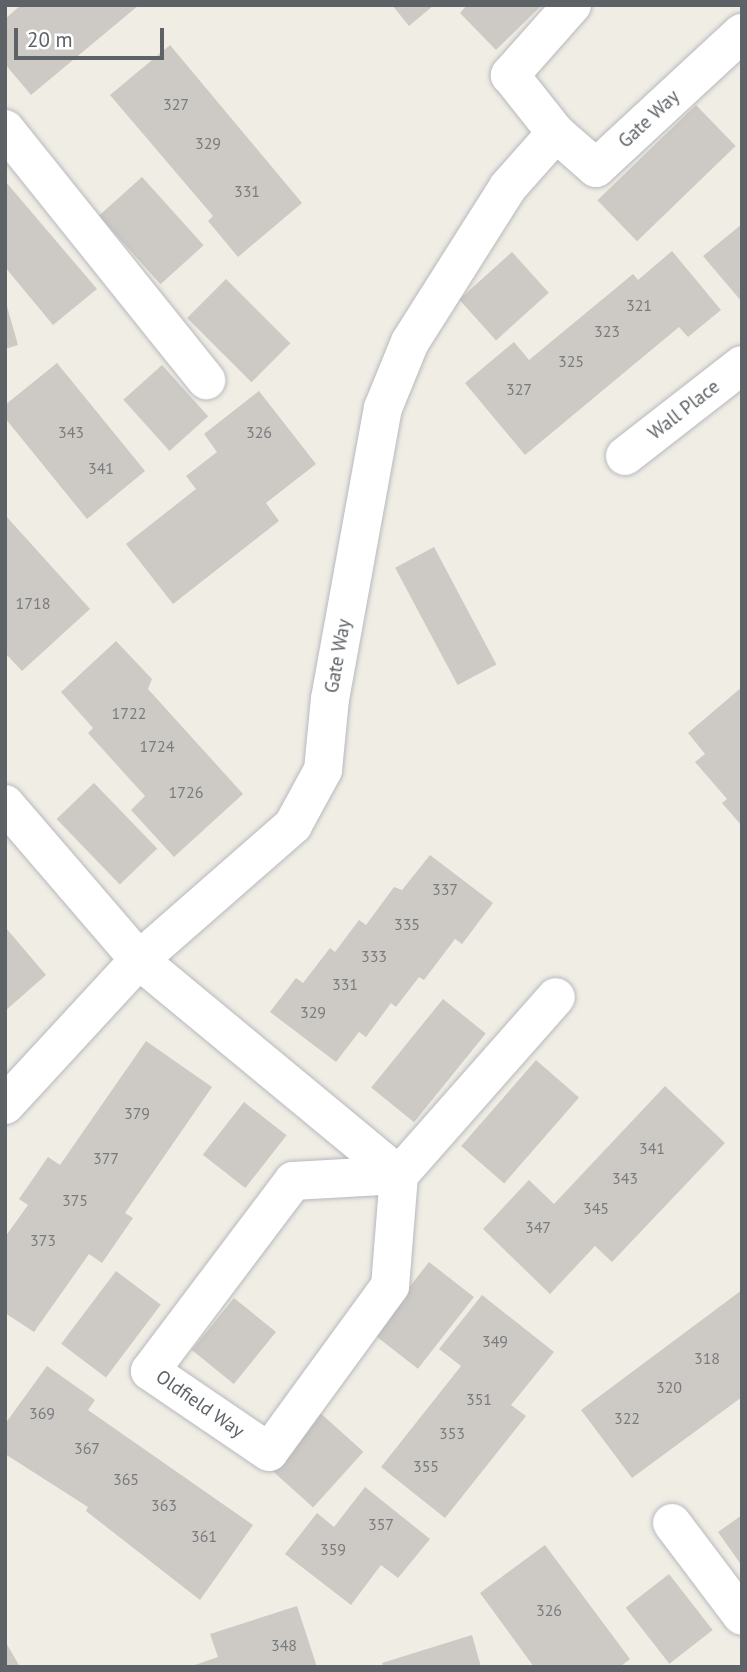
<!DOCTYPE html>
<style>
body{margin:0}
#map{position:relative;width:747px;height:1672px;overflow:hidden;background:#f0ede5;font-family:"PT Sans",sans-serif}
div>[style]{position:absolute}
.building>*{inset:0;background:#cdc9c4;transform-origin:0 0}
.roads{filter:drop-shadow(0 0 2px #b6b9bd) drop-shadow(0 0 2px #b6b9bd)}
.minor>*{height:38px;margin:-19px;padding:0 19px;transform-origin:19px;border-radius:19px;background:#fff}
span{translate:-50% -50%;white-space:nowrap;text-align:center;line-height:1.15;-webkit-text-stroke:7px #fff;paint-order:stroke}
.number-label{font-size:16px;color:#797c7e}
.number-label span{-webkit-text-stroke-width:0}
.street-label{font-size:19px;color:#5d6267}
.frame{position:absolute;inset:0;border:7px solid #5d6267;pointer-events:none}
.scale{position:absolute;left:14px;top:28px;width:150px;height:32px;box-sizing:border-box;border:4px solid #5d6267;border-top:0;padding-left:9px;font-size:21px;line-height:24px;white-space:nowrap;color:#5d6267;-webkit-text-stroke:5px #fff;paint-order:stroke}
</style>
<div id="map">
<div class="building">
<i style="clip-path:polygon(21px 5px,139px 5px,31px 95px,5px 64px,5px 19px)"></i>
<i style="clip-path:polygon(392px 5px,434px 5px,409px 26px)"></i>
<i style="clip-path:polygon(467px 5px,542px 5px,496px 50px,460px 13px)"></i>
<i style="clip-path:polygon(170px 45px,302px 203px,238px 257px,208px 221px,213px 216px,110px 95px)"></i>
<i style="left:696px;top:105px;width:57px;height:137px;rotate:46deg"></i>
<i style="left:142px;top:177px;width:92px;height:58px;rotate:48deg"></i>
<i style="clip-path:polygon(5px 181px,97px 289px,53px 325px,5px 267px)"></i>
<i style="clip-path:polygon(742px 224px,742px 302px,703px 256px)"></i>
<i style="clip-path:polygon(672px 251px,721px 310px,688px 337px,679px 327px,525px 455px,465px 383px,514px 342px,529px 360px,633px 274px,638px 280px)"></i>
<i style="left:512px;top:252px;width:55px;height:71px;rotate:48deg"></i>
<i style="left:226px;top:279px;width:91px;height:55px;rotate:45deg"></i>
<i style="clip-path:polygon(6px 303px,18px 345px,5px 349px,5px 304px)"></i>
<i style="clip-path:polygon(57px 363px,145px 471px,87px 519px,5px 418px,5px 405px)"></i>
<i style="left:162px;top:365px;width:69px;height:52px;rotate:48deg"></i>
<i style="clip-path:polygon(259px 391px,316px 464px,266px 503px,279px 521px,173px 604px,126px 544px,196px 489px,186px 476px,217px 452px,204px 434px)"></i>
<i style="clip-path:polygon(5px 515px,90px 609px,22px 671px,5px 653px)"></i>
<i style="left:434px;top:547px;width:133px;height:44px;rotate:62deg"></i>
<i style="clip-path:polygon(116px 641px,152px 679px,148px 689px,243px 794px,174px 857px,131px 810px,145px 796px,88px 733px,93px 728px,61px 692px)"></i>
<i style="clip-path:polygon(742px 687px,742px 826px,722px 803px,727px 799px,695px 762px,705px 754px,688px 733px)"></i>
<i style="left:94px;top:783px;width:91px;height:52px;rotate:46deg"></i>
<i style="clip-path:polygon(430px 855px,493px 903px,462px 944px,455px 939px,424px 980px,419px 977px,396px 1007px,391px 1003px,366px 1037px,359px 1032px,336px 1062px,270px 1012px,296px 978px,303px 983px,330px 948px,335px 952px,359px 920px,366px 925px,394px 887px,402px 890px)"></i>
<i style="clip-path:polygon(5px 927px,46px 975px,5px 1011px)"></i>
<i style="left:443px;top:999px;width:55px;height:114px;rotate:39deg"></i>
<i style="clip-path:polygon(146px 1041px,212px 1087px,125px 1213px,133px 1218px,102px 1263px,89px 1254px,34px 1332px,5px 1313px,5px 1237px,28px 1205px,19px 1199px,48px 1157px,60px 1165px)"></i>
<i style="left:536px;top:1060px;width:57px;height:114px;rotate:41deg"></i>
<i style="clip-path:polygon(665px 1086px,725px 1143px,612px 1262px,595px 1246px,550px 1294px,483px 1229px,529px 1180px,554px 1204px)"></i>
<i style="left:244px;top:1102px;width:54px;height:67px;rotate:38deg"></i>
<i style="left:429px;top:1262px;width:57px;height:91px;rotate:38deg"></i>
<i style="left:116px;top:1271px;width:56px;height:91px;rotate:37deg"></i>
<i style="clip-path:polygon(742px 1290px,742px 1397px,632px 1478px,581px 1410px)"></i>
<i style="clip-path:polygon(482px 1295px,554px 1352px,511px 1405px,526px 1416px,445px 1518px,381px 1467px,461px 1366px,439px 1349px)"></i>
<i style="left:234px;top:1298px;width:54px;height:67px;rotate:39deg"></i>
<i style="clip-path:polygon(47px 1366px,95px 1400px,88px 1410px,253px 1525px,200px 1600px,86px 1511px,88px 1507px,5px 1454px,5px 1424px)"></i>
<i style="left:318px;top:1411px;width:61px;height:75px;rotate:42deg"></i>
<i style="clip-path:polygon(365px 1487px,430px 1539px,398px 1578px,381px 1565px,351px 1605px,285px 1554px,317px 1513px,334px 1527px)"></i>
<i style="clip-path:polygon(742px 1515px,742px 1566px,718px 1532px)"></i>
<i style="clip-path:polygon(545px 1545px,630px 1659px,620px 1667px,534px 1667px,480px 1593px)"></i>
<i style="left:669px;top:1574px;width:71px;height:55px;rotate:52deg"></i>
<i style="clip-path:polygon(297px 1606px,317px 1667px,189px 1667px,218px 1657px,210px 1634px)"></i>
<i style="clip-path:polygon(472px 1635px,481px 1667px,383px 1667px,382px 1663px)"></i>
<i style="clip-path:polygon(5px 1641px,20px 1667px,5px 1667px)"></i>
</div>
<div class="roads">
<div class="minor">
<i style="left:572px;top:5px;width:94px;rotate:131.5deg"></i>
<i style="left:510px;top:75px;width:74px;rotate:51.6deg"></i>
<i style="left:556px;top:133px;width:53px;rotate:41.2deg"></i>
<i style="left:596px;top:168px;width:199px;rotate:-42.8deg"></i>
<i style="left:5px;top:129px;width:322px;rotate:51.3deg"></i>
<i style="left:625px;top:456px;width:148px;rotate:-37.9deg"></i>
<i style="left:5px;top:804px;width:206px;rotate:49.3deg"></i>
<i style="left:139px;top:960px;width:337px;rotate:39.6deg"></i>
<i style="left:5px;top:1105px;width:197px;rotate:-47.3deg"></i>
<i style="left:139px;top:960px;width:205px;rotate:-41.2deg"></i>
<i style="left:293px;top:825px;width:63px;rotate:-61.4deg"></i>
<i style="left:323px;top:770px;width:71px;rotate:-84.4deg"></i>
<i style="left:330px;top:699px;width:296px;rotate:-79.7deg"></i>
<i style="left:383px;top:408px;width:71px;rotate:-67.8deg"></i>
<i style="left:410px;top:342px;width:183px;rotate:-57.7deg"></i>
<i style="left:508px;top:187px;width:72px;rotate:-48.4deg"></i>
<i style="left:399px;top:1175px;width:111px;rotate:94.6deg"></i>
<i style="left:390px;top:1286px;width:205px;rotate:126.1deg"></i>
<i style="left:269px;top:1452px;width:144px;rotate:-145.8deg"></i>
<i style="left:150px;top:1371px;width:238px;rotate:-53deg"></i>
<i style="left:293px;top:1181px;width:106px;rotate:-3.2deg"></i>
<i style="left:399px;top:1175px;width:237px;rotate:-48.6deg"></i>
<i style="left:672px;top:1523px;width:116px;rotate:53deg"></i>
</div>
</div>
<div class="number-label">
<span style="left:176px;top:104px">327</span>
<span style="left:208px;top:143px">329</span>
<span style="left:247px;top:191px">331</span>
<span style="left:639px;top:305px">321</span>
<span style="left:607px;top:331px">323</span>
<span style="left:571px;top:361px">325</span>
<span style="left:519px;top:389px">327</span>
<span style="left:71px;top:432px">343</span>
<span style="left:259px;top:432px">326</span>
<span style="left:101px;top:468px">341</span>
<span style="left:33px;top:603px">1718</span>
<span style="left:129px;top:713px">1722</span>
<span style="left:157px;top:746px">1724</span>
<span style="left:186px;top:792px">1726</span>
<span style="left:445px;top:889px">337</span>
<span style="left:407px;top:924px">335</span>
<span style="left:374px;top:956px">333</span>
<span style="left:345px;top:984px">331</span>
<span style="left:313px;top:1012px">329</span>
<span style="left:137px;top:1113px">379</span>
<span style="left:652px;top:1148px">341</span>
<span style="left:106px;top:1158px">377</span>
<span style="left:625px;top:1178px">343</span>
<span style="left:75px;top:1200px">375</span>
<span style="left:596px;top:1208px">345</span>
<span style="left:538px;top:1227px">347</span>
<span style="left:43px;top:1240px">373</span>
<span style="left:495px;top:1341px">349</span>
<span style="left:707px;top:1358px">318</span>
<span style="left:669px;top:1387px">320</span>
<span style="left:479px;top:1399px">351</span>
<span style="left:42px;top:1413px">369</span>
<span style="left:627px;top:1418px">322</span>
<span style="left:452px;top:1433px">353</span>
<span style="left:87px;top:1448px">367</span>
<span style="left:426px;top:1466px">355</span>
<span style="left:126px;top:1479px">365</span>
<span style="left:164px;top:1505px">363</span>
<span style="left:381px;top:1524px">357</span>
<span style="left:204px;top:1536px">361</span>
<span style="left:333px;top:1549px">359</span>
<span style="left:549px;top:1610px">326</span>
<span style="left:284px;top:1645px">348</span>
</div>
<div class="street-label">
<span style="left:649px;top:119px;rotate:-43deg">Gate Way</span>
<span style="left:684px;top:410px;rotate:-38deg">Wall Place</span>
<span style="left:338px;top:656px;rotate:-80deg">Gate Way</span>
<span style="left:200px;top:1404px;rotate:35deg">Oldfield Way</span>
</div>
<div class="frame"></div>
<div class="scale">20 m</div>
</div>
